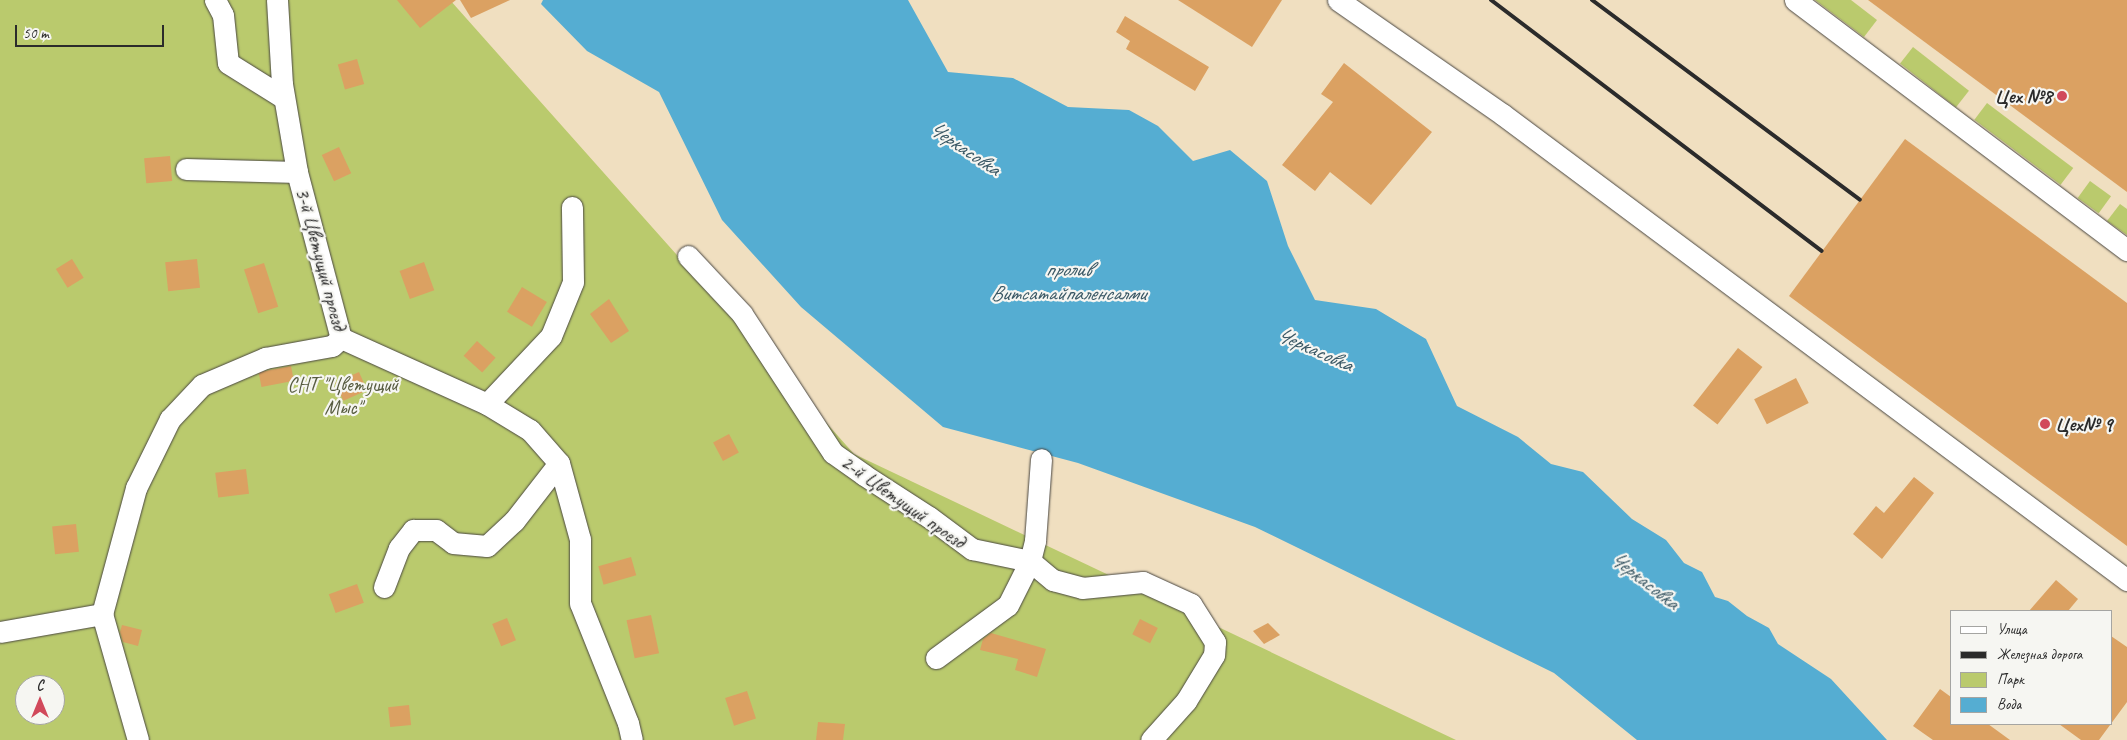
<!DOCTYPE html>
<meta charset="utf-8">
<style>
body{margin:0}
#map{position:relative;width:2127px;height:740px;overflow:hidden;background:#f0dfc0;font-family:Caveat,sans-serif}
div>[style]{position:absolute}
.green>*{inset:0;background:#baca6d;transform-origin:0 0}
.water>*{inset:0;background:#55add2}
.building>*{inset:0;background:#dba162;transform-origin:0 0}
.roads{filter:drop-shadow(0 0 1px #494641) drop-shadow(0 0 1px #494641)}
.minor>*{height:21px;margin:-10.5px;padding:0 10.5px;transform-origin:10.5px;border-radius:10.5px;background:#fff}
.rail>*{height:4px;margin:-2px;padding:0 2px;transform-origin:2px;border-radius:2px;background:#2b2b2b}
.dots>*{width:14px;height:14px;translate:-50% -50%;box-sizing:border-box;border:2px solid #f6f6f2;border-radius:50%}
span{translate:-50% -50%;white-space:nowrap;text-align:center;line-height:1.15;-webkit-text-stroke:4.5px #f6f6f2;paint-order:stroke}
.poi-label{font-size:20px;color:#2b2b2b;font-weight:700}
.right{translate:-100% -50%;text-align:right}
.left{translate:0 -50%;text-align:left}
.street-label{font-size:20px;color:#2b2b2b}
.park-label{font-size:20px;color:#565b3f}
.water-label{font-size:21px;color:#3a5865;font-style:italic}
.legend{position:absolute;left:1950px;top:610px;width:162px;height:115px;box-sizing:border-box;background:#f6f6f2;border:1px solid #a5a5a2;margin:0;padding:6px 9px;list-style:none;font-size:15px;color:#2b2b2b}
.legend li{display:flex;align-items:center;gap:10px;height:25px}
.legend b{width:25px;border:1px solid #a5a5a2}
.north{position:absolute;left:15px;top:675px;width:50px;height:50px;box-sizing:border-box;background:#f6f6f2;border:1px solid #a5a5a2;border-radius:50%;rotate:0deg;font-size:14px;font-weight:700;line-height:20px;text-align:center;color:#2b2b2b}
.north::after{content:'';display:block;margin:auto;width:18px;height:22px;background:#d1495b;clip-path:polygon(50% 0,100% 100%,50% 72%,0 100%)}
.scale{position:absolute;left:15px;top:25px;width:149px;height:22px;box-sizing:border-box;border:2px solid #2b2b2b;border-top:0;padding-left:6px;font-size:15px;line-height:18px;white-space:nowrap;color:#2b2b2b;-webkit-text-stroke:4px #f6f6f2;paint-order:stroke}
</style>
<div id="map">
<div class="green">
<i style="clip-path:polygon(evenodd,0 0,450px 0,854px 454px,1456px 740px,0 740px,0 0,25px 685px,55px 685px,55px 715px,25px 715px,25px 685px)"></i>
<i style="clip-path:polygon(1815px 0,1851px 0,1877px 20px,1864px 37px)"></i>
<i style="left:1913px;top:47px;width:71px;height:21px;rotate:38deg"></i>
<i style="left:1987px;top:103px;width:108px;height:21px;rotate:37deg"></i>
<i style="left:2090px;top:181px;width:26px;height:21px;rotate:36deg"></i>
<i style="clip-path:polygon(2120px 204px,2127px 209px,2127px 235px,2107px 221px)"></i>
</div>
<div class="water">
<i style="clip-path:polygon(543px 0,908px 0,948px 72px,1013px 78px,1068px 107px,1129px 110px,1158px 126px,1193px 161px,1230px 150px,1267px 181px,1288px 246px,1315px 300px,1376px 309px,1426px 339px,1457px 406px,1518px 437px,1551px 464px,1583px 472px,1632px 519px,1666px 540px,1684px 563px,1702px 572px,1715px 597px,1728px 601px,1747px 616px,1769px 628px,1778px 644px,1831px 679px,1887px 740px,1637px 740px,1554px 673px,1255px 527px,1078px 463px,943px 427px,801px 307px,722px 220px,659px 92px,587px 51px,541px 4px)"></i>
</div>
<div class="building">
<i style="clip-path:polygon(397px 0,456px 0,420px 28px)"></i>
<i style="clip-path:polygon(460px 0,510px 0,471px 18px)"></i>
<i style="clip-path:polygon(1178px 0,1282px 0,1252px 47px)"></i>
<i style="clip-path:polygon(1868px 0,2127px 0,2127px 192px)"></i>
<i style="clip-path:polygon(1125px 16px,1209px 67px,1195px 91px,1126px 49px,1130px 41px,1116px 32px)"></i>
<i style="left:357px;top:59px;width:26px;height:20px;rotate:74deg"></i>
<i style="clip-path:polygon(1344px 63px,1432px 132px,1371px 205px,1330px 172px,1315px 191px,1282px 165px,1333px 102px,1321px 94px)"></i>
<i style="clip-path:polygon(1905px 139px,2127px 303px,2127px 546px,1789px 296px)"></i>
<i style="left:339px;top:147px;width:29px;height:19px;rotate:65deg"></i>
<i style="left:170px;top:156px;width:25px;height:26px;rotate:85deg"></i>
<i style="left:72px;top:259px;width:22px;height:19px;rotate:58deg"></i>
<i style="left:197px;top:259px;width:29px;height:32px;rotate:84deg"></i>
<i style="left:424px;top:262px;width:30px;height:26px;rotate:70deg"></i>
<i style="left:264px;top:263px;width:46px;height:21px;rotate:72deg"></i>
<i style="left:522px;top:287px;width:29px;height:29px;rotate:31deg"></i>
<i style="clip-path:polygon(609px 299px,629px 331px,611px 343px,590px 314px)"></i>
<i style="left:477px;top:341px;width:25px;height:20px;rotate:42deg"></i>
<i style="left:1738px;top:348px;width:31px;height:73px;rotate:38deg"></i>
<i style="left:291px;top:366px;width:15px;height:33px;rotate:79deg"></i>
<i style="left:359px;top:372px;width:20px;height:26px;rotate:66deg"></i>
<i style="left:1796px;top:378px;width:28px;height:47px;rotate:63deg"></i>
<i style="left:729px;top:434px;width:21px;height:18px;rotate:62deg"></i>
<i style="left:246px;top:469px;width:25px;height:31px;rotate:83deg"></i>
<i style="clip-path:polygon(1914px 477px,1934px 493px,1882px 559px,1853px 534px,1876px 506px,1884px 513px)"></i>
<i style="left:76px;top:524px;width:28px;height:24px;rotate:84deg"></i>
<i style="left:631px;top:557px;width:19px;height:34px;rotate:74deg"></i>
<i style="clip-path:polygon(2056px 580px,2078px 599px,2068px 611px,2029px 611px)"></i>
<i style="left:357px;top:584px;width:20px;height:30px;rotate:70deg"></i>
<i style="left:651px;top:615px;width:39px;height:25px;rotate:78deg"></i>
<i style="left:507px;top:618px;width:24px;height:16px;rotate:68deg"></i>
<i style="left:1140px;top:619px;width:20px;height:17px;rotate:27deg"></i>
<i style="clip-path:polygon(1268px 623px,1280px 635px,1264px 644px,1253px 631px)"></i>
<i style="clip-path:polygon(122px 625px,142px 630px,138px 646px,123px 642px,120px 632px)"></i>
<i style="clip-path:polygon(991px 633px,1046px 649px,1037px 677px,1015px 670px,1018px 659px,980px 650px,983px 639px)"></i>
<i style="clip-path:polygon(2111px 636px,2127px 647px,2127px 702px,2099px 740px,2081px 740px,2059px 724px,2111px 724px)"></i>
<i style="clip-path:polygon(1940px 689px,1951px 697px,1951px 724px,1988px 724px,2010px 740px,1933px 740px,1913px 726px)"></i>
<i style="left:747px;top:691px;width:29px;height:23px;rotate:72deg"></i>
<i style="left:409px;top:705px;width:20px;height:21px;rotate:84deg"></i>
<i style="clip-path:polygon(818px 722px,845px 724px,843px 740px,816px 740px)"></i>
</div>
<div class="roads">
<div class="minor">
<i style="left:215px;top:0;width:17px;rotate:62deg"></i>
<i style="left:223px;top:15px;width:48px;rotate:84.1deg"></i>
<i style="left:228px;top:63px;width:66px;rotate:32deg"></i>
<i style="left:277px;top:0;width:84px;rotate:86.6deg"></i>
<i style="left:282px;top:84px;width:89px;rotate:80.3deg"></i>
<i style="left:297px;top:172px;width:172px;rotate:75.2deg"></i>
<i style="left:341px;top:338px;width:160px;rotate:24.3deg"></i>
<i style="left:487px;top:404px;width:50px;rotate:31.2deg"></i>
<i style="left:530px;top:430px;width:44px;rotate:48.7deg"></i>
<i style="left:559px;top:463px;width:79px;rotate:74.6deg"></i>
<i style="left:580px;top:539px;width:64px;rotate:90deg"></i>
<i style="left:580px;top:603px;width:129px;rotate:68.2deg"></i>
<i style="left:628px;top:723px;width:17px;rotate:77deg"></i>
<i style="left:1338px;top:0;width:200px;rotate:34.8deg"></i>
<i style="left:1502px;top:114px;width:780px;rotate:36.71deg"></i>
<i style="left:1795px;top:0;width:416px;rotate:37deg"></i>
<i style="left:186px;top:169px;width:111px;rotate:1.5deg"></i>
<i style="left:688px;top:256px;width:79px;rotate:47deg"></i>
<i style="left:742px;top:314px;width:166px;rotate:56.8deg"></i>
<i style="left:833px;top:453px;width:38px;rotate:35deg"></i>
<i style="left:864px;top:475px;width:77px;rotate:32.9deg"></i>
<i style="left:929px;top:517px;width:54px;rotate:36.7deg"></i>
<i style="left:972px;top:549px;width:59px;rotate:11.7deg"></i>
<i style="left:1030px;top:561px;width:30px;rotate:40deg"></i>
<i style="left:1053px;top:580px;width:30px;rotate:15deg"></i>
<i style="left:1082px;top:588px;width:61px;rotate:-5.6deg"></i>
<i style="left:1143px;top:582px;width:53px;rotate:24.6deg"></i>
<i style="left:1191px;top:604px;width:45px;rotate:57.7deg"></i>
<i style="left:1215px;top:642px;width:13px;rotate:94deg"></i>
<i style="left:1214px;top:655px;width:54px;rotate:121.3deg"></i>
<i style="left:1186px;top:701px;width:52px;rotate:131.9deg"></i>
<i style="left:487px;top:404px;width:93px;rotate:-46.7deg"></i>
<i style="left:551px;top:336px;width:58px;rotate:-67.8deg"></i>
<i style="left:573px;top:282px;width:75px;rotate:-90.8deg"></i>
<i style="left:384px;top:587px;width:42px;rotate:-69deg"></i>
<i style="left:399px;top:548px;width:23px;rotate:-52deg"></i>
<i style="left:413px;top:530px;width:23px"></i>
<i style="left:436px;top:530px;width:21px;rotate:37deg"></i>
<i style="left:453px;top:543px;width:34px;rotate:5deg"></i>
<i style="left:487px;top:546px;width:37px;rotate:-43deg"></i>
<i style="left:514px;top:521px;width:73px;rotate:-52.2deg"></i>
<i style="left:0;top:632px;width:104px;rotate:-10deg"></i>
<i style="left:936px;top:658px;width:89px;rotate:-36.4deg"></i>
<i style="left:1008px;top:605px;width:49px;rotate:-63.4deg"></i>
<i style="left:1030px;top:561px;width:21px;rotate:-76deg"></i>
<i style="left:1035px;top:541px;width:82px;rotate:-85.8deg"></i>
<i style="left:138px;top:740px;width:131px;rotate:-105.9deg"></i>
<i style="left:102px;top:614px;width:131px;rotate:-74.9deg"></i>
<i style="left:136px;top:488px;width:77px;rotate:-63.8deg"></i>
<i style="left:170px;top:419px;width:47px;rotate:-46.7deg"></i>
<i style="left:202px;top:385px;width:69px;rotate:-23.2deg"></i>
<i style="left:265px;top:358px;width:68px;rotate:-10.2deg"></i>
<i style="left:332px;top:346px;width:12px;rotate:-42deg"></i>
</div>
</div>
<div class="rail">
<i style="left:1491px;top:0;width:415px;rotate:37.2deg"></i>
<i style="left:1592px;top:0;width:334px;rotate:36.7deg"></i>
</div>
<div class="dots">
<i style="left:2062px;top:96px;background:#d1495b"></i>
<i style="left:2045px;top:424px;background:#d1495b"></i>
</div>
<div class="poi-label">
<span class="right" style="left:2052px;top:96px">Цех №8</span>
<span class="left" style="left:2055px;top:424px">Цех№ 9</span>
</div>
<div class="street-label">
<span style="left:321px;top:259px;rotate:75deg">3-й Цветущий проезд</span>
<span style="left:903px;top:502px;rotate:35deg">2-й Цветущий проезд</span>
</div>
<div class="park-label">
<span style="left:343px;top:396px">СНТ "Цветущий<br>Мыс"</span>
</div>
<div class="water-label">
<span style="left:965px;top:148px;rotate:34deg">Черкасовка</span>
<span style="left:1068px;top:281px">пролив<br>Витсатайпаленсалми</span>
<span style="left:1315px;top:349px;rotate:24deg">Черкасовка</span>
<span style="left:1645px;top:580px;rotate:38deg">Черкасовка</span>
</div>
<ul class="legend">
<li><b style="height:6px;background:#fff"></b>Улица</li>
<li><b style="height:6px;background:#2b2b2b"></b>Железная дорога</li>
<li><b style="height:14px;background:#baca6d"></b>Парк</li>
<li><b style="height:14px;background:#55add2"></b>Вода</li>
</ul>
<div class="north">С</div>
<div class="scale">50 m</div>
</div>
